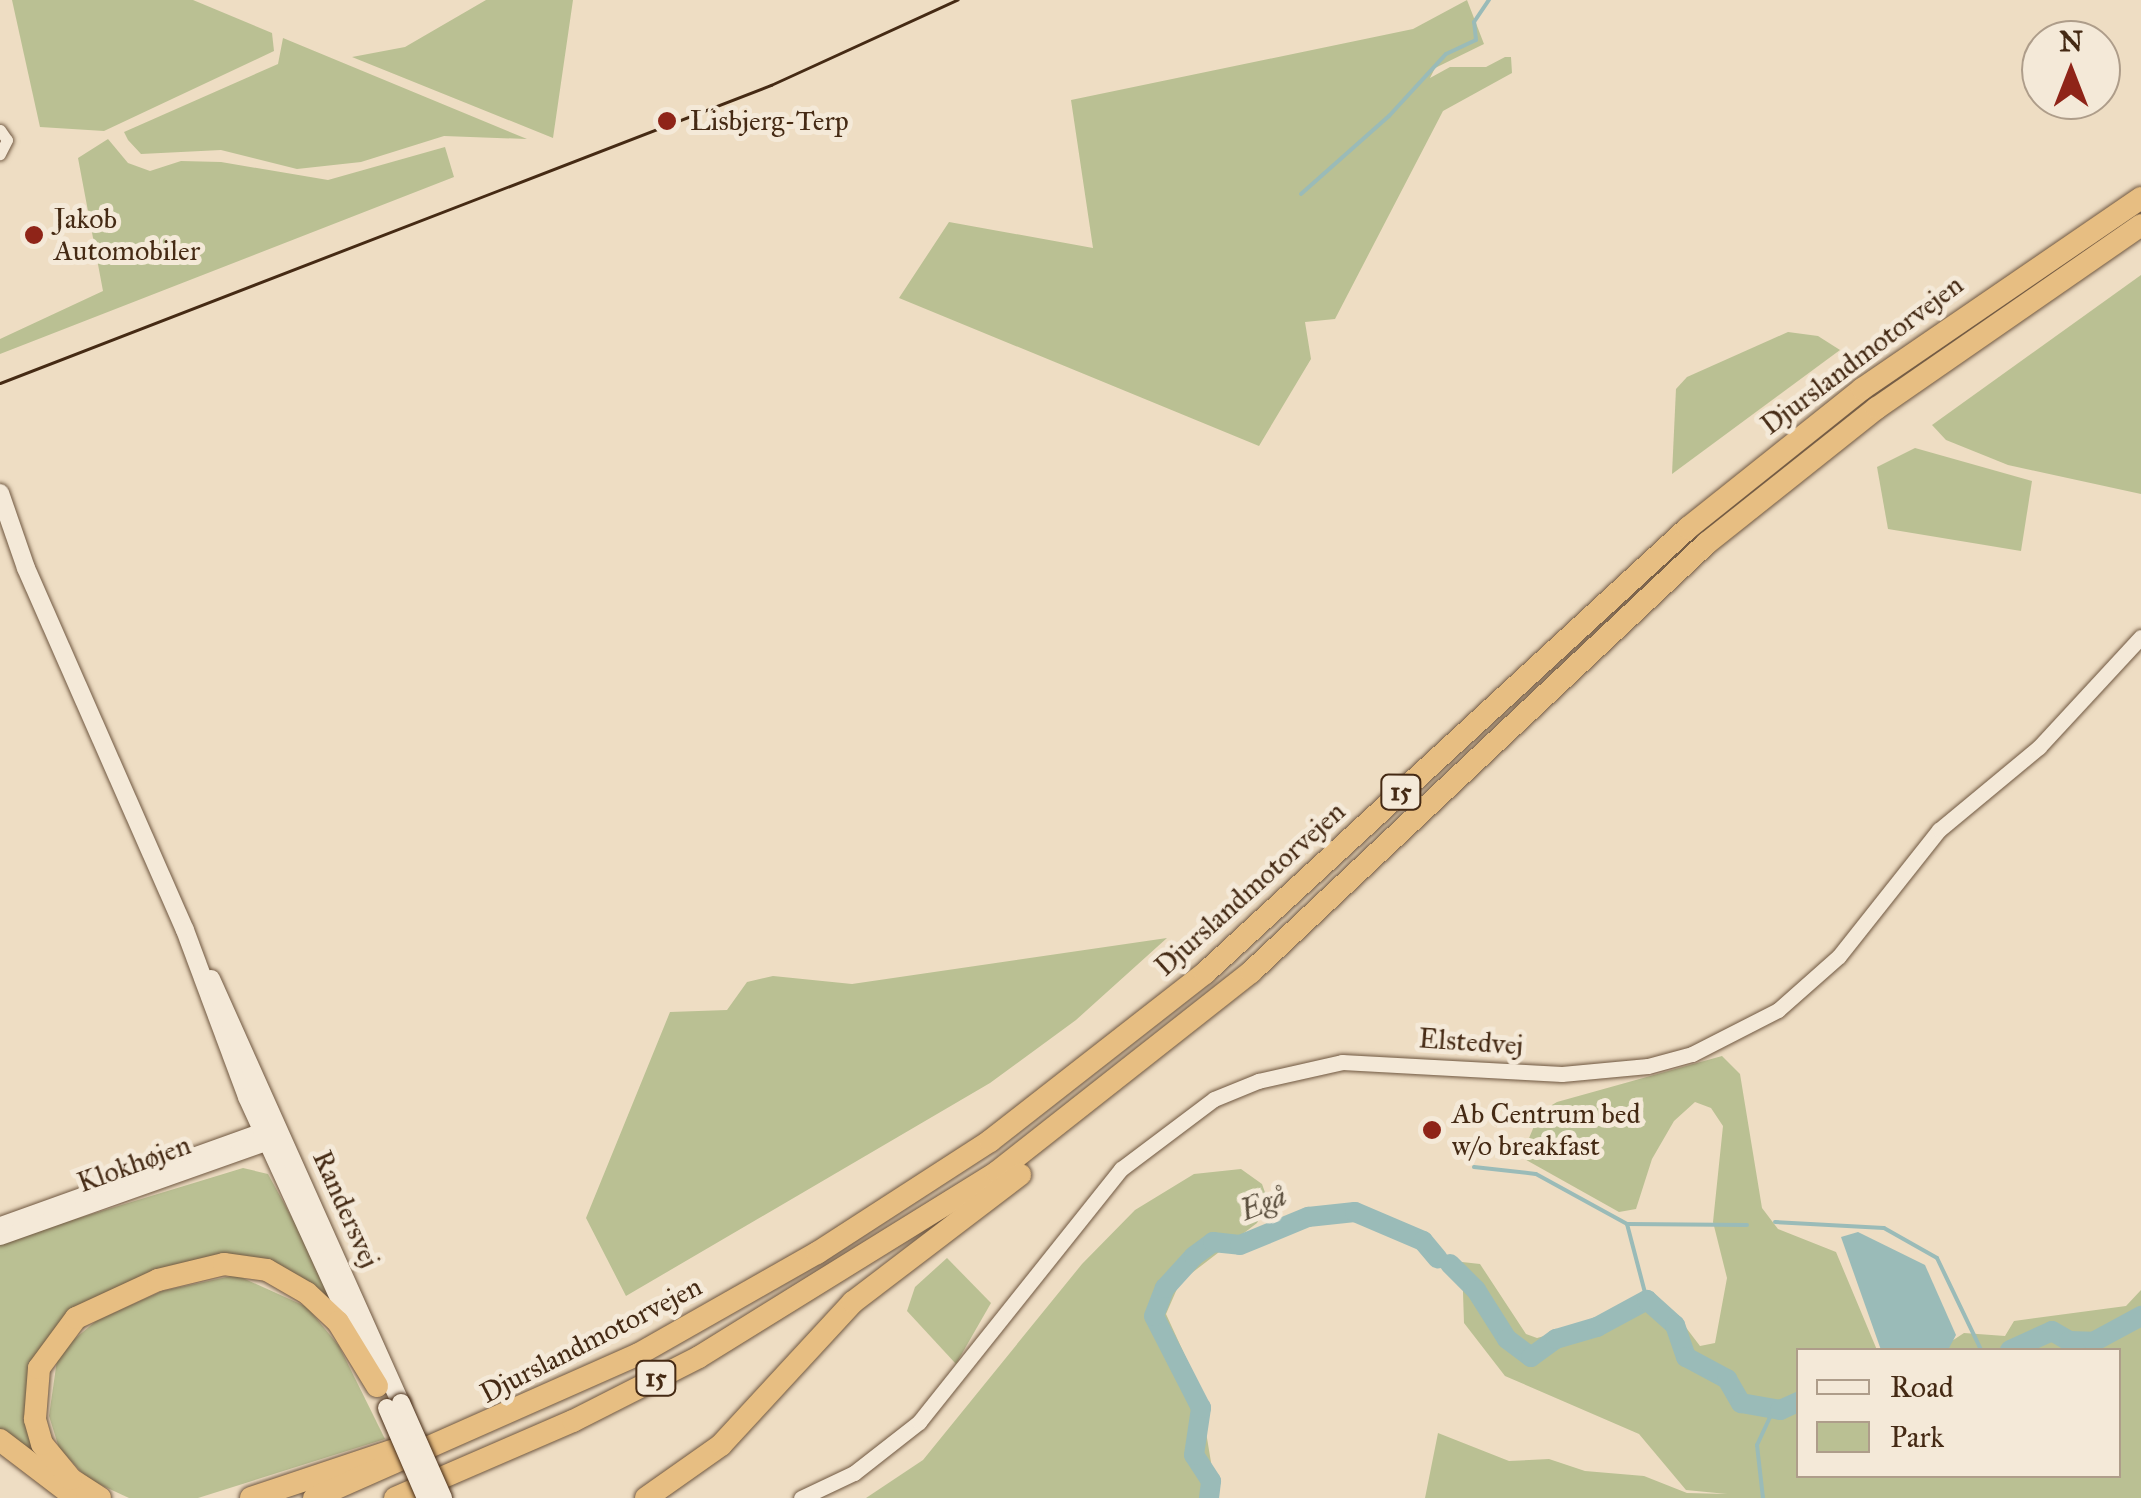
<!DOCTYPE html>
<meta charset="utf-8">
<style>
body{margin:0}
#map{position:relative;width:2141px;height:1498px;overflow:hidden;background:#eeddc3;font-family:"IM FELL Great Primer",serif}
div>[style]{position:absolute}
.green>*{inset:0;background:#bac093}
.water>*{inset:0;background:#9abbb8}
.stream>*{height:4px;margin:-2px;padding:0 2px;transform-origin:2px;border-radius:2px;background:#9abbb8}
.river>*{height:20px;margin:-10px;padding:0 10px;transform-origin:10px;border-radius:10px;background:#9abbb8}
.roads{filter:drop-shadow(0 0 2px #6f5740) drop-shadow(0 0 2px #6f5740)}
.minor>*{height:11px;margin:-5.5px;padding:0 5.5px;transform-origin:5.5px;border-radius:5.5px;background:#f4e9d8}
.tertiary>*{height:15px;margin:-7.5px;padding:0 7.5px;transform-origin:7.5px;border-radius:7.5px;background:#f4e9d8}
.secondary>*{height:18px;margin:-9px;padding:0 9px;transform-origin:9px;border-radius:9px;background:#f4e9d8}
.motorway>*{height:22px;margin:-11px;padding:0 11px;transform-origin:11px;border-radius:11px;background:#e7be82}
.tram>*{height:2.5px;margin:-1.25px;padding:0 1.25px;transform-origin:1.25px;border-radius:1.25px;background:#452a14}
.bridges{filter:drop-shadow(0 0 2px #452a14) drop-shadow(0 0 2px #452a14)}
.secondary-bridge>*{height:18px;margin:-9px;padding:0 9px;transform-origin:9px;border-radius:9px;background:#f4e9d8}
.dots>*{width:28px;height:28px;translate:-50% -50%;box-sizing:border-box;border:5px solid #f4e9d8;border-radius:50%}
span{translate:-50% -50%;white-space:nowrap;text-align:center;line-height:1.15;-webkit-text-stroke:10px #f4e9d8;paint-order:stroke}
.shield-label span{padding:2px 8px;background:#f4e9d8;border:2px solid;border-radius:8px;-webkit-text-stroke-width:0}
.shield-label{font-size:25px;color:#452a14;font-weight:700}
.poi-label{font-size:28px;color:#452a14}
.left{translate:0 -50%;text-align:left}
.street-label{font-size:28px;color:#452a14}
.water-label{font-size:30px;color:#5a4e3d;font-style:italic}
.legend{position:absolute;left:1796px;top:1348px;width:325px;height:130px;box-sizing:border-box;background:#f4e9d8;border:2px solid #ae9d8a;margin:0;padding:12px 18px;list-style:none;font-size:30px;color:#452a14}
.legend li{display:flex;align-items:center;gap:20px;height:50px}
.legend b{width:50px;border:2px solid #ae9d8a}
.north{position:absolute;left:2021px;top:20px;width:100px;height:100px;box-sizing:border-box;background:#f4e9d8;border:2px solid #ae9d8a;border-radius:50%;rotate:0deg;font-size:28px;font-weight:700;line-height:40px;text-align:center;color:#452a14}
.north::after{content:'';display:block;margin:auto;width:35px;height:45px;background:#8f2418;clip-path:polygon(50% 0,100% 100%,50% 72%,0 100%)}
</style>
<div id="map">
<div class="green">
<i style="clip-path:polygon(12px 0,193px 0,272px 33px,274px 51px,104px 131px,40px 127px)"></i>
<i style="clip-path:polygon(486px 0,573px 0,553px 138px,352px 57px,405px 47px)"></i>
<i style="clip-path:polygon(1467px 0,1484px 44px,1435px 68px,1430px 78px,1450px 67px,1486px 67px,1505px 57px,1511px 57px,1512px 73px,1443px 111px,1335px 319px,1305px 322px,1311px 359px,1259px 446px,899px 298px,949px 222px,1093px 248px,1071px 100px,1413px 29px)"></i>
<i style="clip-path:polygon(283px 38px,527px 139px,444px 136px,361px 162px,297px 169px,221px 150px,141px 154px,128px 140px,124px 132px,278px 64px)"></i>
<i style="clip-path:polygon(108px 139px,128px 163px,150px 171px,181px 161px,221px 162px,328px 180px,445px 147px,454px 177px,0 354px,0 339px,103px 291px,78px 158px)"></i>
<i style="clip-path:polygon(2141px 275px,2141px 494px,2008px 465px,1946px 440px,1932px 425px)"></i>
<i style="clip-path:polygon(1788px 332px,1818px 336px,1840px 350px,1672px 474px,1676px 389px,1687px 377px)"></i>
<i style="clip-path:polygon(1915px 448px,2032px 481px,2021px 551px,1888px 529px,1877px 467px)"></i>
<i style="clip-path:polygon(1167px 938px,1076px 1020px,990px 1083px,626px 1296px,586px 1218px,670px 1012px,727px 1010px,747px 982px,773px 976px,852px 984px)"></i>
<i style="clip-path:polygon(1722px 1056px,1740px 1074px,1762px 1208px,1778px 1229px,1836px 1252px,1877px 1350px,1798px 1350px,1798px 1476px,2118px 1476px,2118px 1350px,1938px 1350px,1964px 1333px,2005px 1336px,2014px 1321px,2126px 1306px,2141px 1290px,2141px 1498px,1425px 1498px,1438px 1433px,1509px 1461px,1549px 1459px,1585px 1471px,1644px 1476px,1687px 1493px,1727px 1494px,1686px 1490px,1639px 1434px,1505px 1376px,1464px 1323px,1462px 1262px,1480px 1264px,1526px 1334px,1537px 1338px,1656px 1305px,1681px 1321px,1700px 1346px,1715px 1343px,1727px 1278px,1713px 1222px,1723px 1126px,1711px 1108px,1695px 1102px,1674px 1121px,1652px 1159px,1636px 1209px,1619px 1212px,1521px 1157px,1540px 1112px,1557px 1102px)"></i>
<i style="clip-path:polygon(243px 1168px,268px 1174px,346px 1316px,262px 1262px,85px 1306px,32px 1373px,60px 1480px,0 1430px,0 1242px)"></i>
<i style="clip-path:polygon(1241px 1169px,1262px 1184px,1268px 1201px,1257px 1223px,1180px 1282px,1166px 1314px,1198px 1384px,1217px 1498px,866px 1498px,923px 1460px,1082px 1264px,1135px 1210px,1194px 1174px)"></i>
<i style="clip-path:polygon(947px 1258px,991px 1303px,956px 1364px,907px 1311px,915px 1287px)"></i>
<i style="clip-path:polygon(236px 1275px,307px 1307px,339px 1346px,385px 1439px,198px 1498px,129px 1498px,88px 1479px,59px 1448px,49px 1416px,58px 1353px,96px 1321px,162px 1291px)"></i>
</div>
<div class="water">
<i style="clip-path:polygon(1858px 1232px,1925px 1265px,1956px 1335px,1948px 1350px,1881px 1350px,1841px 1237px)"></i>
</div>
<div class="stream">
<i style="left:1301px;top:194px;width:118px;rotate:-41.6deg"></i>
<i style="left:1389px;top:116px;width:84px;rotate:-47.4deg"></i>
<i style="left:1446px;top:54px;width:33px;rotate:-25deg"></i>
<i style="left:1476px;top:40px;width:18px;rotate:-96deg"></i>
<i style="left:1474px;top:22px;width:27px;rotate:-56deg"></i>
<i style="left:1474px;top:1167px;width:62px;rotate:6.4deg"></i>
<i style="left:1536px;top:1174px;width:104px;rotate:28.8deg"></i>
<i style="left:1627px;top:1224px;width:120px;rotate:0.5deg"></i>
<i style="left:1775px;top:1222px;width:109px;rotate:3.2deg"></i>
<i style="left:1884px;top:1228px;width:61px;rotate:29.5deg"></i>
<i style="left:1937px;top:1258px;width:102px;rotate:64.4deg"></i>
<i style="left:1627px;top:1224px;width:79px;rotate:75.3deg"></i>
<i style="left:1763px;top:1498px;width:53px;rotate:-96.5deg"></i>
<i style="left:1757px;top:1445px;width:40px;rotate:-65deg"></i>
</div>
<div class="river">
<i style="left:1450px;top:1264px;width:37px;rotate:45deg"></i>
<i style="left:1476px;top:1290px;width:58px;rotate:57.7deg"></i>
<i style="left:1507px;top:1339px;width:30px;rotate:37deg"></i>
<i style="left:1531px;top:1357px;width:31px;rotate:-36deg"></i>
<i style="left:1556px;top:1339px;width:43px;rotate:-16.3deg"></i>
<i style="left:1597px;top:1327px;width:57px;rotate:-28.4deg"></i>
<i style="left:1647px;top:1300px;width:38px;rotate:42deg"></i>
<i style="left:1675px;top:1325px;width:34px;rotate:71deg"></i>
<i style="left:1686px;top:1357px;width:47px;rotate:28.2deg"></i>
<i style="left:1727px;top:1379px;width:28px;rotate:60deg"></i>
<i style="left:1741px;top:1403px;width:40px;rotate:10deg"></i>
<i style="left:1780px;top:1410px;width:20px;rotate:-24deg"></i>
<i style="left:2010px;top:1350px;width:46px;rotate:-24.3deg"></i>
<i style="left:2052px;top:1331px;width:20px;rotate:30deg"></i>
<i style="left:2069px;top:1341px;width:24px;rotate:2deg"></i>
<i style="left:2093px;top:1342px;width:55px;rotate:-28.4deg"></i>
<i style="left:1209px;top:1498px;width:17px;rotate:-83deg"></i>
<i style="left:1211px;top:1481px;width:31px;rotate:-123deg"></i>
<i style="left:1194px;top:1455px;width:48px;rotate:-81.5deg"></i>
<i style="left:1201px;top:1408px;width:103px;rotate:-117.1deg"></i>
<i style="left:1154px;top:1316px;width:30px;rotate:-69deg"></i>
<i style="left:1165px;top:1288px;width:43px;rotate:-47.8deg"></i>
<i style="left:1194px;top:1256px;width:24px;rotate:-36deg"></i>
<i style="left:1213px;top:1242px;width:27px;rotate:6deg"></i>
<i style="left:1240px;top:1245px;width:74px;rotate:-22.4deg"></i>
<i style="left:1308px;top:1217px;width:47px;rotate:-6.1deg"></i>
<i style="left:1355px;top:1212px;width:74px;rotate:23.1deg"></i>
<i style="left:1423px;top:1241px;width:23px;rotate:50deg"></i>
</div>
<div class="roads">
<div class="minor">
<i style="left:0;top:130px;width:12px;rotate:55deg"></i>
<i style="left:7px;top:140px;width:16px;rotate:117deg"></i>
</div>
<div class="tertiary">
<i style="left:0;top:1224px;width:288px;rotate:-19.7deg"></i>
<i style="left:0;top:1237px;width:296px;rotate:-19.5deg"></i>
<i style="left:801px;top:1498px;width:59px;rotate:-25.3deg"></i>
<i style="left:854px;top:1473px;width:83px;rotate:-38.1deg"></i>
<i style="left:919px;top:1422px;width:324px;rotate:-51.4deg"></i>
<i style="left:1121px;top:1169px;width:116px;rotate:-37deg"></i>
<i style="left:1214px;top:1099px;width:48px;rotate:-22.2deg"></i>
<i style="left:1258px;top:1081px;width:86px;rotate:-12.7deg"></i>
<i style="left:1342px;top:1062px;width:220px;rotate:3.1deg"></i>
<i style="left:1562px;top:1074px;width:86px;rotate:-5.3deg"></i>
<i style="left:1648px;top:1066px;width:46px;rotate:-15.3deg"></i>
<i style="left:1692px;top:1054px;width:97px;rotate:-27.1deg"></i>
<i style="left:1778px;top:1010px;width:81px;rotate:-41.5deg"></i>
<i style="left:1839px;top:956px;width:161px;rotate:-51.6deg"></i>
<i style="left:1939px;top:830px;width:130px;rotate:-39.7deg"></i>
<i style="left:2039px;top:747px;width:150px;rotate:-47.2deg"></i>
</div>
<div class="secondary">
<i style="left:0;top:493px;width:79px;rotate:70.9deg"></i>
<i style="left:26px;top:568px;width:395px;rotate:66.3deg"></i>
<i style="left:185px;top:930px;width:178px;rotate:69.6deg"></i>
<i style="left:247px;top:1097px;width:276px;rotate:65.4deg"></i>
<i style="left:211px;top:979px;width:465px;rotate:65.9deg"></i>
</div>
<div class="motorway">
<i style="left:0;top:1440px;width:96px;rotate:37.3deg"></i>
<i style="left:100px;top:1498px;width:35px;rotate:-147deg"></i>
<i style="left:71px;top:1479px;width:45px;rotate:-129.6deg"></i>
<i style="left:42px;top:1444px;width:26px;rotate:-106deg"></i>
<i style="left:35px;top:1419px;width:51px;rotate:-85.5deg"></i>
<i style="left:39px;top:1368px;width:62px;rotate:-53.5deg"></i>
<i style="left:76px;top:1318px;width:90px;rotate:-24.9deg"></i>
<i style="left:158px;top:1280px;width:68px;rotate:-13.6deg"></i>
<i style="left:224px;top:1264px;width:43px;rotate:7.9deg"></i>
<i style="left:267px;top:1270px;width:46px;rotate:29.9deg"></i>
<i style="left:307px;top:1293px;width:42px;rotate:43.1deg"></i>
<i style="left:338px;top:1322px;width:75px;rotate:58.6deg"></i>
<i style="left:251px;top:1498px;width:160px;rotate:-18.5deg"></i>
<i style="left:314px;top:1498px;width:355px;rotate:-23.9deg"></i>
<i style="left:639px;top:1354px;width:205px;rotate:-29.6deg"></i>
<i style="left:817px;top:1253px;width:206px;rotate:-32.9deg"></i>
<i style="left:990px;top:1141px;width:273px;rotate:-38deg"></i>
<i style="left:1205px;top:973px;width:657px;rotate:-42.66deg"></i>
<i style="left:1688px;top:528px;width:223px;rotate:-38.6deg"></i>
<i style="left:1862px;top:389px;width:338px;rotate:-34.4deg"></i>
<i style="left:395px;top:1498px;width:194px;rotate:-23.4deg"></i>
<i style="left:573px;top:1421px;width:141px;rotate:-26.9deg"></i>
<i style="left:699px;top:1357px;width:351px;rotate:-31.8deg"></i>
<i style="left:997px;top:1172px;width:323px;rotate:-38.2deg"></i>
<i style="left:1251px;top:972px;width:626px;rotate:-43.25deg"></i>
<i style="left:1707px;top:543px;width:217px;rotate:-38.5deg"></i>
<i style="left:1877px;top:408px;width:321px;rotate:-34.7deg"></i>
<i style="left:646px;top:1498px;width:92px;rotate:-35.2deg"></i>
<i style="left:721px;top:1445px;width:195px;rotate:-47.3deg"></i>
<i style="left:853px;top:1302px;width:210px;rotate:-37.3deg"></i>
</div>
</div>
<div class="tram">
<i style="left:0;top:383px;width:827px;rotate:-21.13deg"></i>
<i style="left:771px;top:85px;width:205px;rotate:-24.6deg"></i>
</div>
<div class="bridges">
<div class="secondary-bridge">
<i style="left:401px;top:1403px;width:104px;rotate:66.1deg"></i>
<i style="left:387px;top:1408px;width:98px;rotate:66.6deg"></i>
</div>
</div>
<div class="dots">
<i style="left:667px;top:121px;background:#8f2418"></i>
<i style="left:34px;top:235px;background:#8f2418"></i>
<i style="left:1432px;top:1130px;background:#8f2418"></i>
</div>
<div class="shield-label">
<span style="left:1401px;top:792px">15</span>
<span style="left:656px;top:1378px">15</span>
</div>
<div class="poi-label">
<span class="left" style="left:690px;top:121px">Lisbjerg-Terp</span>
<span class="left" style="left:54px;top:235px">Jakob<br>Automobiler</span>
<span class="left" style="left:1452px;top:1130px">Ab Centrum bed<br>w/o breakfast</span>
</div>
<div class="street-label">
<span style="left:1862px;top:355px;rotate:-37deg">Djurslandmotorvejen</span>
<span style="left:1250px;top:889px;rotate:-42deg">Djurslandmotorvejen</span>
<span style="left:1471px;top:1042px;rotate:4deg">Elstedvej</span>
<span style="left:134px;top:1164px;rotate:-20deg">Klokhøjen</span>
<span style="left:346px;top:1209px;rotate:66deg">Randersvej</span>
<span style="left:591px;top:1340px;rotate:-27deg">Djurslandmotorvejen</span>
</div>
<div class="water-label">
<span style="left:1263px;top:1203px;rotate:-22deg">Egå</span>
</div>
<ul class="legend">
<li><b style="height:12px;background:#f4e9d8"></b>Road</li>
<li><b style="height:28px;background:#bac093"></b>Park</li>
</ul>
<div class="north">N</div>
</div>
